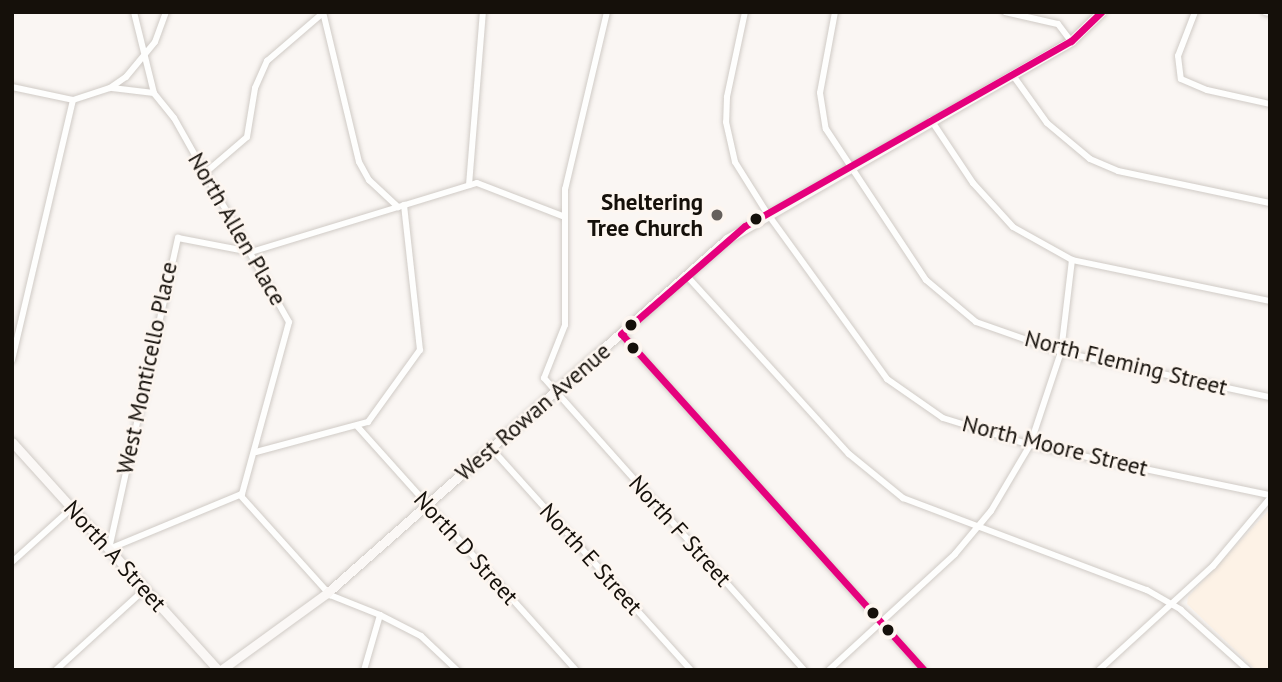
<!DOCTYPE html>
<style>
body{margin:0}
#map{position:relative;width:1282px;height:682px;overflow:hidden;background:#faf6f3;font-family:"PT Sans",sans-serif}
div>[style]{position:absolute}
.built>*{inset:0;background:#fdf2e6}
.roads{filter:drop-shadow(0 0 2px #d0cbc6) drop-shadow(0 0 2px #d0cbc6)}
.street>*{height:6px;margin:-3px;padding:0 3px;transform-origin:3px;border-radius:3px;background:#fefefd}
.secondary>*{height:9px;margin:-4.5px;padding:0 4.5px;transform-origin:4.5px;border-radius:4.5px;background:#fbf8f6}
.bus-1>*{height:7px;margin:-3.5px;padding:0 3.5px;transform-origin:3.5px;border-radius:3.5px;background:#e5007d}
.dots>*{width:19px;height:19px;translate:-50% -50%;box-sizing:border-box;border:4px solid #fdf6f0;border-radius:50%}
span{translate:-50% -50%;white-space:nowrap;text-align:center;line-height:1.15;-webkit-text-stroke:5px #fdf6f0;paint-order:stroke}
.poi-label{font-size:23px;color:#15100a;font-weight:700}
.right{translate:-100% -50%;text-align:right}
.street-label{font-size:23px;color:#15100a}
.frame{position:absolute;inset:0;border:14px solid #15100a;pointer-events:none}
</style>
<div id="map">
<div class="built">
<i style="clip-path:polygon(1270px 509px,1270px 670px,1256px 670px,1187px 604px,1188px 597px)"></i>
</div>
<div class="roads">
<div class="street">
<i style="left:323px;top:12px;width:154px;rotate:76.5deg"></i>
<i style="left:359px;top:162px;width:21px;rotate:61deg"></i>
<i style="left:369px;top:180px;width:40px;rotate:43deg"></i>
<i style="left:607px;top:12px;width:182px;rotate:103.3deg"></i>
<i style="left:565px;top:189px;width:136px;rotate:90deg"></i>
<i style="left:565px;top:325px;width:57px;rotate:111.6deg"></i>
<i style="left:544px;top:378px;width:391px;rotate:48.3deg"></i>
<i style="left:745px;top:12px;width:87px;rotate:102deg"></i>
<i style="left:727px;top:97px;width:25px;rotate:92deg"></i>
<i style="left:726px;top:122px;width:41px;rotate:77.3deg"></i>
<i style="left:735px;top:162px;width:60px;rotate:57.9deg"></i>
<i style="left:767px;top:213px;width:205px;rotate:54.1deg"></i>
<i style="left:887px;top:379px;width:68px;rotate:34.9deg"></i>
<i style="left:943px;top:418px;width:91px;rotate:17.2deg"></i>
<i style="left:1030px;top:445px;width:245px;rotate:11.8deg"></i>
<i style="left:835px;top:12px;width:82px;rotate:100.5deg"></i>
<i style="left:820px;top:93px;width:36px;rotate:81deg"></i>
<i style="left:826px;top:129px;width:181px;rotate:56.5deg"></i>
<i style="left:926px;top:280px;width:65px;rotate:40deg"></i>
<i style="left:976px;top:322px;width:90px;rotate:19.4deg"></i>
<i style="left:1061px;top:352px;width:214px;rotate:12.2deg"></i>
<i style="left:1005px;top:12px;width:54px;rotate:12.8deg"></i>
<i style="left:1058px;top:24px;width:21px;rotate:53deg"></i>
<i style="left:1195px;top:12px;width:47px;rotate:111.1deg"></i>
<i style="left:1178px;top:56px;width:23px;rotate:83deg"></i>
<i style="left:1181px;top:79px;width:28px;rotate:23deg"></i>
<i style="left:1207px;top:90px;width:65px;rotate:12.5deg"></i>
<i style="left:1265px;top:12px;width:5px;rotate:11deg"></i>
<i style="left:1012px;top:74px;width:60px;rotate:54.5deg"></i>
<i style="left:1047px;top:123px;width:56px;rotate:39.9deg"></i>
<i style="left:1090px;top:159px;width:30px;rotate:23deg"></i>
<i style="left:1118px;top:171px;width:155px;rotate:11.9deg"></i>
<i style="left:12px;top:87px;width:62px;rotate:12deg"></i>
<i style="left:112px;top:88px;width:42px;rotate:6.8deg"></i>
<i style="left:931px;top:120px;width:76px;rotate:56.3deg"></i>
<i style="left:973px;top:183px;width:59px;rotate:47.7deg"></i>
<i style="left:1013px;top:227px;width:68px;rotate:29.2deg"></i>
<i style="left:1072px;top:260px;width:202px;rotate:11.7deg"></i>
<i style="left:205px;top:173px;width:55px;rotate:-40.6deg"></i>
<i style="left:247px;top:137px;width:50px;rotate:-80.7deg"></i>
<i style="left:255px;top:88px;width:30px;rotate:-66deg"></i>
<i style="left:267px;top:61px;width:74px;rotate:-40.6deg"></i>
<i style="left:469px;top:185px;width:174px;rotate:-85.4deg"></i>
<i style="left:686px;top:275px;width:242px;rotate:47.7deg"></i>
<i style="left:849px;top:454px;width:70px;rotate:39.2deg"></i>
<i style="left:903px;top:498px;width:261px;rotate:20.7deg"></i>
<i style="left:1147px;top:590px;width:39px;rotate:30deg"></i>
<i style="left:1181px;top:610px;width:90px;rotate:41.8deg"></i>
<i style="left:621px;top:334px;width:452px;rotate:48deg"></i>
<i style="left:12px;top:360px;width:267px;rotate:-76.8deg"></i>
<i style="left:73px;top:100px;width:39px;rotate:-18deg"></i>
<i style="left:110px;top:88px;width:19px;rotate:-35deg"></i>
<i style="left:126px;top:77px;width:45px;rotate:-50.4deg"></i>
<i style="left:155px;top:42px;width:32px;rotate:-70deg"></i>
<i style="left:357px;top:426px;width:328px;rotate:48.1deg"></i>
<i style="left:491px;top:448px;width:299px;rotate:48deg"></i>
<i style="left:256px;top:452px;width:116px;rotate:-15deg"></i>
<i style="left:368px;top:422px;width:89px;rotate:-54.2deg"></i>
<i style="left:420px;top:350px;width:146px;rotate:-96.3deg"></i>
<i style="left:240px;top:495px;width:135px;rotate:48deg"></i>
<i style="left:330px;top:595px;width:54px;rotate:21.8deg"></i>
<i style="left:380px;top:615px;width:57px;rotate:106.2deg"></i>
<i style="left:109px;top:549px;width:319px;rotate:-77.5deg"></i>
<i style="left:178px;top:238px;width:74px;rotate:10.9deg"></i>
<i style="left:251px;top:252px;width:236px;rotate:-17deg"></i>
<i style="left:477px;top:183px;width:94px;rotate:21.1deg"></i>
<i style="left:109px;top:549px;width:144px;rotate:-22.5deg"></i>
<i style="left:242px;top:494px;width:178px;rotate:-74.7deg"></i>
<i style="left:289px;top:322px;width:234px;rotate:-119.4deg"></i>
<i style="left:174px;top:118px;width:32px;rotate:-129deg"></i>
<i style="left:154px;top:93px;width:83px;rotate:-103.9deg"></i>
<i style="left:12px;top:562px;width:81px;rotate:-42deg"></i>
<i style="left:380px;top:615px;width:46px;rotate:27.1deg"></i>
<i style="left:421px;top:636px;width:50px;rotate:43.4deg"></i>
<i style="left:56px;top:670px;width:120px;rotate:-42.3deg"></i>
<i style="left:829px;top:670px;width:171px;rotate:-42.6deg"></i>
<i style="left:955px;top:554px;width:56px;rotate:-50.1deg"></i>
<i style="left:991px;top:511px;width:77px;rotate:-59.4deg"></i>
<i style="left:1030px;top:445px;width:98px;rotate:-71.6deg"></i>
<i style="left:1061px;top:352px;width:93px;rotate:-83.2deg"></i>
<i style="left:1099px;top:670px;width:154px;rotate:-42.4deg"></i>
<i style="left:1213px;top:566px;width:89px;rotate:-50deg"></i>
</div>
<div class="secondary">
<i style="left:12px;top:442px;width:307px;rotate:47.9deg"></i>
<i style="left:221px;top:670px;width:131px;rotate:-36deg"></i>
<i style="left:327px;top:593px;width:534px;rotate:-41.51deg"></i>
<i style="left:727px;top:239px;width:397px;rotate:-29.9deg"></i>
<i style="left:1071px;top:41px;width:42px;rotate:-44deg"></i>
</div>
</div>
<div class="bus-1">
<i style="left:924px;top:670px;width:452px;rotate:-132deg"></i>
<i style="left:621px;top:334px;width:164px;rotate:-41.1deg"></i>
<i style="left:745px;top:226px;width:375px;rotate:-29.6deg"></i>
<i style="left:1071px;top:41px;width:42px;rotate:-44deg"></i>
</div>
<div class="dots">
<i style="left:717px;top:215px;background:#65605c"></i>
<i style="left:756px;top:219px;background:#15100a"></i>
<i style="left:631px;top:325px;background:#15100a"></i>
<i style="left:633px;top:348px;background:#15100a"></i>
<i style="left:873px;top:613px;background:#15100a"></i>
<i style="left:888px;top:630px;background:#15100a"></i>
</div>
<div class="poi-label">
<span class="right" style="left:703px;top:215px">Sheltering<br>Tree Church</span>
</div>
<div class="street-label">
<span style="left:237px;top:229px;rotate:60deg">North Allen Place</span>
<span style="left:1126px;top:363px;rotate:14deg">North Fleming Street</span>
<span style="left:147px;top:368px;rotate:-78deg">West Monticello Place</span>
<span style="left:533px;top:412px;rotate:-41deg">West Rowan Avenue</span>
<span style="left:1055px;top:446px;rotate:14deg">North Moore Street</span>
<span style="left:680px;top:531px;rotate:48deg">North F Street</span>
<span style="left:466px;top:548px;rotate:48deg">North D Street</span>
<span style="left:115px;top:556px;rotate:48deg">North A Street</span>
<span style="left:591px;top:559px;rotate:48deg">North E Street</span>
</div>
<div class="frame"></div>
</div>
